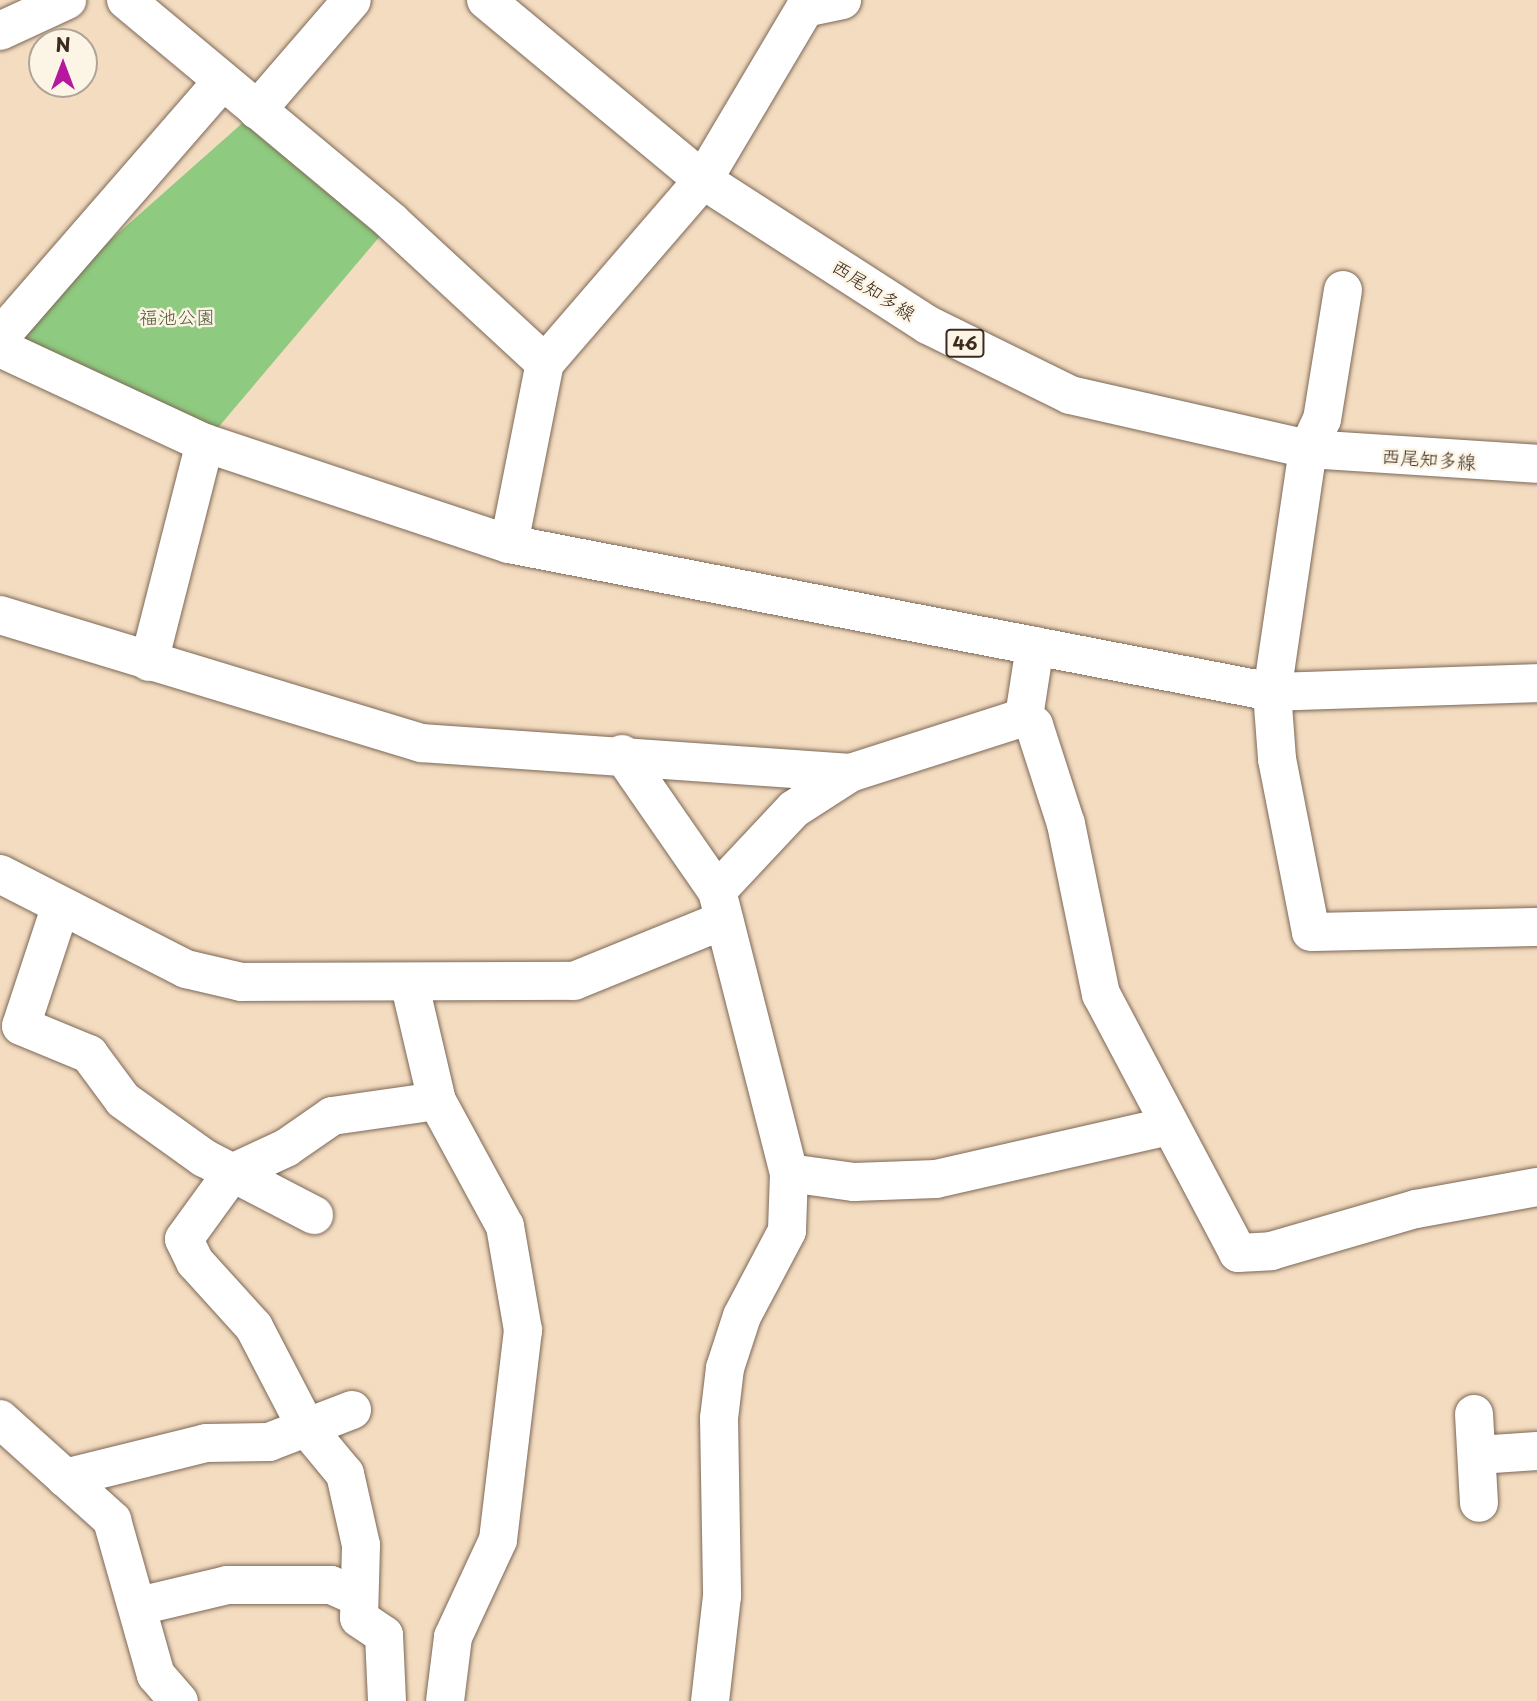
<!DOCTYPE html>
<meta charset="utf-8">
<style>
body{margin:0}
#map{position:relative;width:1537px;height:1701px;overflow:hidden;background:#f4dcc0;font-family:"Playpen Sans","Klee One",sans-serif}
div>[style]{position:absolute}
.green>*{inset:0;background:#8eca7f}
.roads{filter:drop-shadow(0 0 2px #7c6857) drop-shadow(0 0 2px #7c6857)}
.minor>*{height:38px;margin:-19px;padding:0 19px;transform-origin:19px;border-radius:19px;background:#fff}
.major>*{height:38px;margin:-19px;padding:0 19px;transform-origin:19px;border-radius:19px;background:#fff}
span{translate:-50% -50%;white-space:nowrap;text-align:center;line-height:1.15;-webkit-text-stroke:5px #fcf5e5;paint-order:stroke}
.shield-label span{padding:2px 5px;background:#fcf5e5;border:2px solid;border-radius:5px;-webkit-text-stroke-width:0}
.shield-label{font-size:18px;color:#3b2a1e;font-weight:700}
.street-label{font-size:19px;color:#3b2a1e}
.park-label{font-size:19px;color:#545a3b}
.north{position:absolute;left:28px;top:28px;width:70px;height:70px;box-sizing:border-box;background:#fcf5e5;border:2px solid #afa495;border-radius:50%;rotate:0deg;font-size:19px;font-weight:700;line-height:28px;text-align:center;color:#3b2a1e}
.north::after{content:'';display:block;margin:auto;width:24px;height:32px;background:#b5179e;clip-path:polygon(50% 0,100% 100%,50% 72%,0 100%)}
</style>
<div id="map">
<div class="green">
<i style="clip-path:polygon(257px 110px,392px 222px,205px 443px,0 338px)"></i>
</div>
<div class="roads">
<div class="minor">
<i style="left:126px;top:0;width:346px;rotate:39.8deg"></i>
<i style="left:392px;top:222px;width:208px;rotate:42.7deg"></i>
<i style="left:0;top:31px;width:74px;rotate:-24.8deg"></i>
<i style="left:257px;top:110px;width:145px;rotate:-49.2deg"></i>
<i style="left:1343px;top:290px;width:131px;rotate:99.2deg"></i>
<i style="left:1322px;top:419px;width:33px;rotate:115deg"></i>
<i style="left:1308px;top:449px;width:246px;rotate:98.4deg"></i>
<i style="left:1272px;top:692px;width:67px;rotate:85.7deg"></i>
<i style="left:1277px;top:759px;width:176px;rotate:78.9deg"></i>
<i style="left:1311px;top:932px;width:226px;rotate:-1.3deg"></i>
<i style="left:0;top:337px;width:337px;rotate:-49deg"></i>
<i style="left:0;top:348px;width:226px;rotate:24.9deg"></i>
<i style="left:205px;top:443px;width:320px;rotate:18.4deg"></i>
<i style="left:509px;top:544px;width:777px;rotate:10.98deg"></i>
<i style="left:1272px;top:692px;width:265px;rotate:-1.9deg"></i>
<i style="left:509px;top:544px;width:185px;rotate:-78.8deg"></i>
<i style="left:545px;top:363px;width:242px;rotate:-49.2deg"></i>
<i style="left:703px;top:180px;width:200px;rotate:-59.3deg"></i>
<i style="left:805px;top:8px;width:38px;rotate:-12deg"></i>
<i style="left:0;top:615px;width:441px;rotate:16.9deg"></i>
<i style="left:422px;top:743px;width:429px;rotate:4deg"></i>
<i style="left:850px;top:773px;width:183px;rotate:-17.8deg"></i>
<i style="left:149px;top:662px;width:226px;rotate:-75.7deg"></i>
<i style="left:1024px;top:717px;width:13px;rotate:39deg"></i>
<i style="left:1034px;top:725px;width:104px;rotate:72.1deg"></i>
<i style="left:1066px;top:824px;width:174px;rotate:78.4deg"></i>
<i style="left:1101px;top:994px;width:293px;rotate:62.1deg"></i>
<i style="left:1238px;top:1253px;width:33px;rotate:-3deg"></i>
<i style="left:1271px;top:1251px;width:151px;rotate:-16.2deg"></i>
<i style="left:1416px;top:1209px;width:123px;rotate:-10.3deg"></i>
<i style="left:1024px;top:717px;width:72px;rotate:-81.2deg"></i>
<i style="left:622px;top:754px;width:167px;rotate:55.3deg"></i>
<i style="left:717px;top:891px;width:291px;rotate:75.7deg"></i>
<i style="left:789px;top:1173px;width:58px;rotate:92deg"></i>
<i style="left:787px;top:1231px;width:96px;rotate:117.9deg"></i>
<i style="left:742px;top:1316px;width:55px;rotate:108.1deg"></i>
<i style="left:725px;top:1368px;width:50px;rotate:96.8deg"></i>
<i style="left:719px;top:1418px;width:178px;rotate:89deg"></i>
<i style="left:722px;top:1596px;width:106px;rotate:96.5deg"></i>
<i style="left:0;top:874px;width:209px;rotate:27.1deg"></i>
<i style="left:186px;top:969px;width:57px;rotate:13.3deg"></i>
<i style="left:241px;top:982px;width:333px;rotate:-0.2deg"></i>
<i style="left:574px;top:981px;width:162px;rotate:-22.1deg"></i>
<i style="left:717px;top:891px;width:112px;rotate:-46.8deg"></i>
<i style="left:794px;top:809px;width:67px;rotate:-32.7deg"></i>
<i style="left:60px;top:908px;width:124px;rotate:108.3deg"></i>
<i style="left:21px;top:1026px;width:74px;rotate:22.4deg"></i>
<i style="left:89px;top:1054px;width:57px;rotate:53.5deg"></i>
<i style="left:123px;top:1100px;width:100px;rotate:35.6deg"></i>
<i style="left:204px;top:1158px;width:124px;rotate:27.4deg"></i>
<i style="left:437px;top:1101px;width:142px;rotate:61.5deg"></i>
<i style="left:505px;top:1226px;width:106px;rotate:80.2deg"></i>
<i style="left:523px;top:1330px;width:211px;rotate:96.8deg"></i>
<i style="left:498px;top:1540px;width:107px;rotate:114.9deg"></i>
<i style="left:453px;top:1637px;width:64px;rotate:97.1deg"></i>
<i style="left:789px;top:1173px;width:66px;rotate:7.9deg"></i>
<i style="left:854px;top:1182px;width:82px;rotate:-2.1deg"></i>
<i style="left:936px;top:1179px;width:240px;rotate:-12.8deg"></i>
<i style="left:1474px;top:1414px;width:89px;rotate:86.8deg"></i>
<i style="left:0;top:1419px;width:151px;rotate:42deg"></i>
<i style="left:112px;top:1520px;width:161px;rotate:74.2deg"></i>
<i style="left:156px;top:1675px;width:35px;rotate:49deg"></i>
<i style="left:1478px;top:1455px;width:59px;rotate:-3.9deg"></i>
<i style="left:65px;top:1478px;width:145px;rotate:-13.9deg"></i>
<i style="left:206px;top:1443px;width:63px;rotate:-0.9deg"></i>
<i style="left:269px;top:1442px;width:89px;rotate:-21.1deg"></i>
<i style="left:139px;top:1606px;width:90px;rotate:-13.4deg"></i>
<i style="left:227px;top:1585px;width:104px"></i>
<i style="left:331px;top:1585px;width:27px;rotate:24deg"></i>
<i style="left:387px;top:1701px;width:66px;rotate:-92.6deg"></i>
<i style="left:384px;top:1635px;width:30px;rotate:-146deg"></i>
<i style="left:359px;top:1618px;width:73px;rotate:-88.4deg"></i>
<i style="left:361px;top:1545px;width:73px;rotate:-102.7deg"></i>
<i style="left:345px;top:1474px;width:61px;rotate:-129.7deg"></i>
<i style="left:306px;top:1427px;width:113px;rotate:-117.5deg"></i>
<i style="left:254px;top:1327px;width:88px;rotate:-132.2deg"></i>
<i style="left:195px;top:1262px;width:25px;rotate:-116deg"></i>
<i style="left:184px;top:1239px;width:82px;rotate:-54deg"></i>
<i style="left:232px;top:1173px;width:60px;rotate:-24.8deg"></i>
<i style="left:286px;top:1148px;width:56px;rotate:-34.8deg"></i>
<i style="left:332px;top:1116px;width:106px;rotate:-8.1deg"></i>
<i style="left:437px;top:1101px;width:122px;rotate:-103.2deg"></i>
</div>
<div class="major">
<i style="left:486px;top:0;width:282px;rotate:39.7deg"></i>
<i style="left:703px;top:180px;width:268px;rotate:32.8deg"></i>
<i style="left:928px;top:325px;width:158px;rotate:26.2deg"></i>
<i style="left:1070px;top:395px;width:244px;rotate:12.8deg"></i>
<i style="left:1308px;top:449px;width:229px;rotate:3.7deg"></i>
</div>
</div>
<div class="shield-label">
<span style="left:965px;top:343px">46</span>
</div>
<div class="street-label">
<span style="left:874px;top:290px;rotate:33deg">西尾知多線</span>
<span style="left:1429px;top:459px;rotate:4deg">西尾知多線</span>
</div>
<div class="park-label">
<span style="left:177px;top:317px">福池公園</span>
</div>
<div class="north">N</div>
</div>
